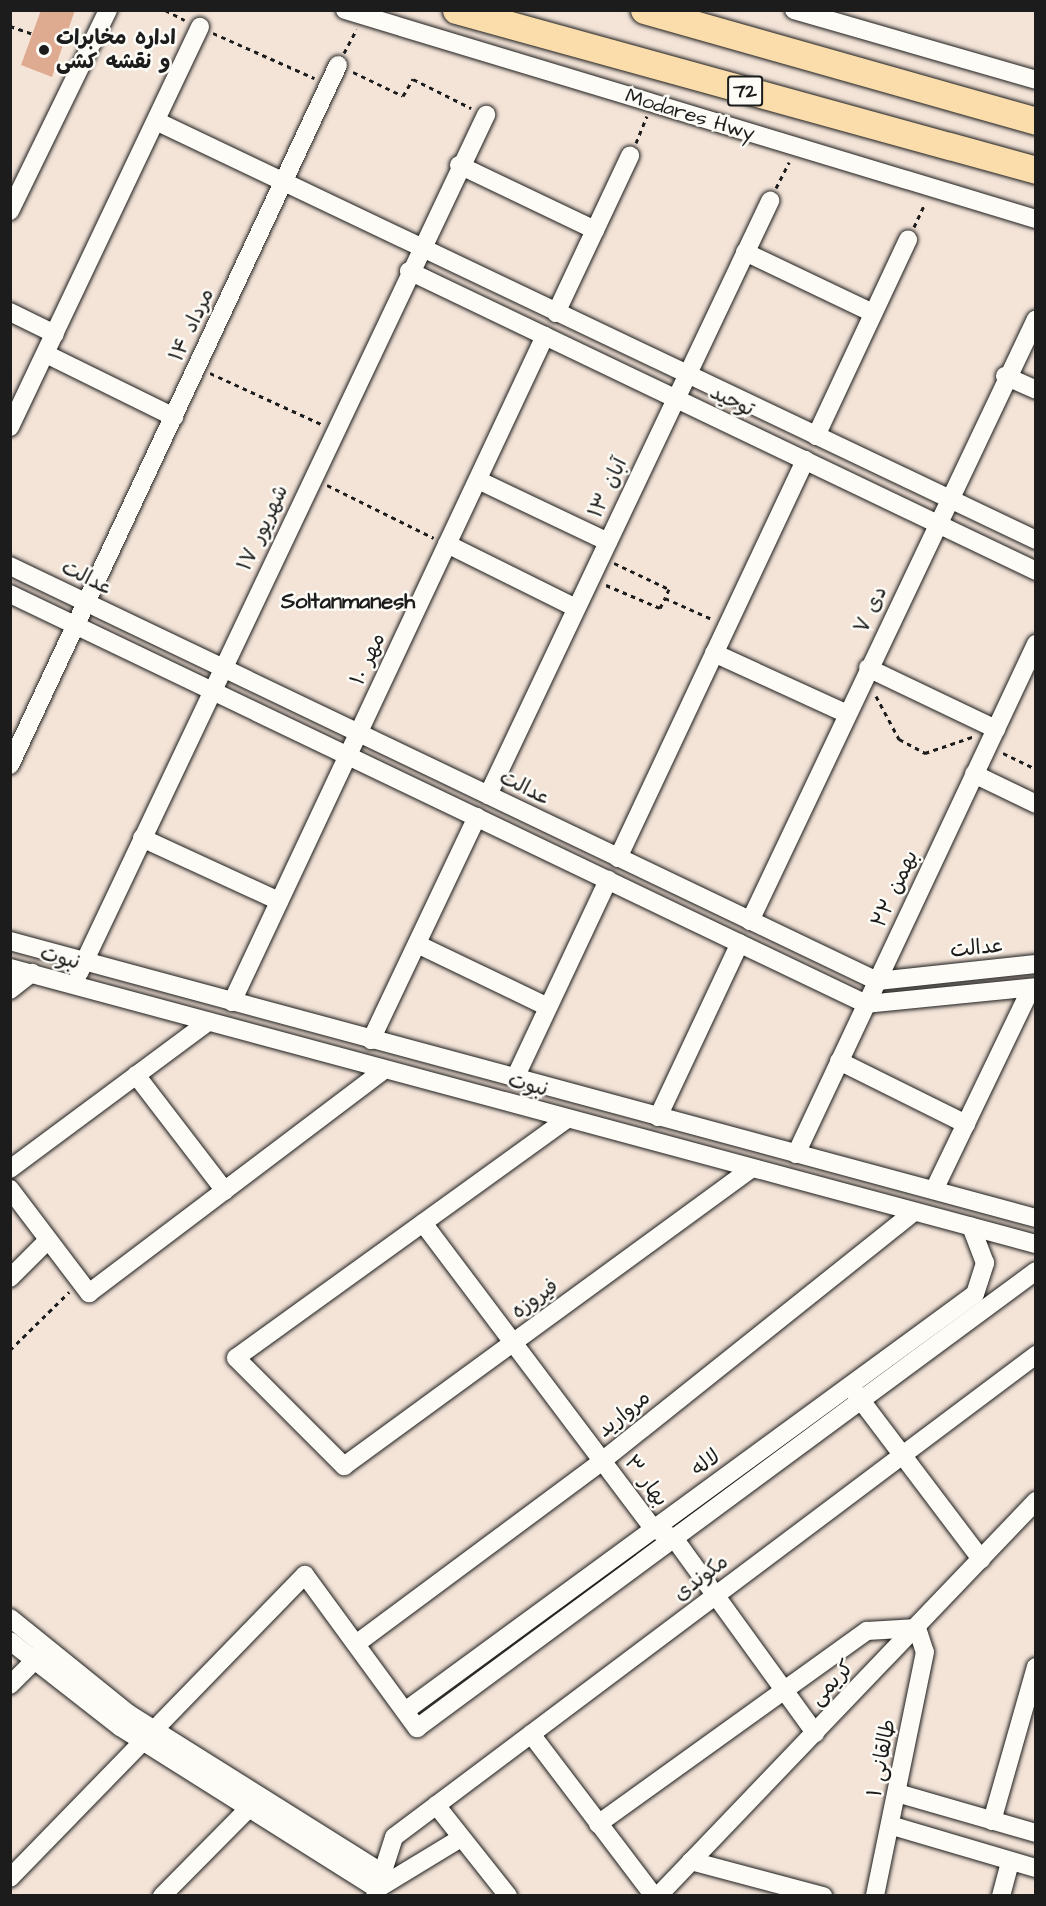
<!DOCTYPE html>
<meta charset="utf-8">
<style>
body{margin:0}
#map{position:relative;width:1046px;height:1906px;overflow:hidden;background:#f4e4d8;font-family:"Architects Daughter","Playpen Sans Arabic",sans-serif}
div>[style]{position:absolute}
.building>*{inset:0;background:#deab91}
.path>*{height:3px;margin-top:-1.5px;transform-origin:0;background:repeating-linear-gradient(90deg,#1c1c1c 0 4.5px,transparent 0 9px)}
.roads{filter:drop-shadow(0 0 2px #1c1c1c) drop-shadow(0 0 2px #1c1c1c)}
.minor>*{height:18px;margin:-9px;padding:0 9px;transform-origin:9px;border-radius:9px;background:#fdfcf7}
.highway>*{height:27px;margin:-13.5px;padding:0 13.5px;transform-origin:13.5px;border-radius:13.5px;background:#faddab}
.dots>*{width:16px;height:16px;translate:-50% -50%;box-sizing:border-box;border:3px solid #fdfcf7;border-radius:50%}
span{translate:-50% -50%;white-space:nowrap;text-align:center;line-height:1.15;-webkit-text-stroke:5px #fdfcf7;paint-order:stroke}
.shield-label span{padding:2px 4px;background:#fdfcf7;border:2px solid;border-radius:4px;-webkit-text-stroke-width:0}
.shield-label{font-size:20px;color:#1c1c1c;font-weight:700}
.poi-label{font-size:21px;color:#1c1c1c;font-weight:700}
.left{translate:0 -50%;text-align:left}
.street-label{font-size:21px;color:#1c1c1c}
.neighbourhood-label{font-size:22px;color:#1c1c1c;font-weight:700}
.frame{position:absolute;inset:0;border:12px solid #1c1c1c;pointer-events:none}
</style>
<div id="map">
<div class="building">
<i style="clip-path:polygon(41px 10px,75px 10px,52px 77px,21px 65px)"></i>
</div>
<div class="path">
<i style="left:165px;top:10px;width:22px;rotate:27deg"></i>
<i style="left:10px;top:26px;width:24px;rotate:19deg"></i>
<i style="left:213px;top:33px;width:111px;rotate:24deg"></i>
<i style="left:344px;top:53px;width:27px;rotate:-62deg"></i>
<i style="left:353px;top:72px;width:55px;rotate:25.6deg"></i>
<i style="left:403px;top:96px;width:20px;rotate:-60deg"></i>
<i style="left:413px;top:79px;width:65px;rotate:26.6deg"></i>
<i style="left:636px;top:143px;width:29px;rotate:-68deg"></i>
<i style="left:776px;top:188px;width:29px;rotate:-63deg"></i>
<i style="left:914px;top:227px;width:26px;rotate:-65deg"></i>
<i style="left:210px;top:373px;width:122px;rotate:24.7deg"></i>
<i style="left:327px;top:485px;width:119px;rotate:26.4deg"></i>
<i style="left:614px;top:563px;width:61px;rotate:25.3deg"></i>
<i style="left:669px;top:589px;width:10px;rotate:114deg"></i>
<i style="left:665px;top:598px;width:51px;rotate:24.1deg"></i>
<i style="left:606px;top:585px;width:59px;rotate:23.1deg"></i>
<i style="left:660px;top:608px;width:11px;rotate:-63deg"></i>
<i style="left:876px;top:696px;width:49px;rotate:61.9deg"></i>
<i style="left:899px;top:739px;width:30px;rotate:28deg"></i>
<i style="left:925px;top:753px;width:50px;rotate:-18.8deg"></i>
<i style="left:1003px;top:753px;width:37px;rotate:26deg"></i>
<i style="left:10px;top:1350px;width:83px;rotate:-44.5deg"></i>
</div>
<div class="roads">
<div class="minor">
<i style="left:345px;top:10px;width:722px;rotate:16.83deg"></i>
<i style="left:794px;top:10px;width:252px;rotate:16.1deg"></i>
<i style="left:156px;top:121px;width:975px;rotate:25.46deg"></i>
<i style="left:459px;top:165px;width:151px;rotate:25.5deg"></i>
<i style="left:10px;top:211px;width:224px;rotate:-64deg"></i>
<i style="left:745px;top:252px;width:142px;rotate:25.5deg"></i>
<i style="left:409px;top:271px;width:695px;rotate:25.57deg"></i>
<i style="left:10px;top:312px;width:50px;rotate:26.1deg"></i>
<i style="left:556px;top:313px;width:174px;rotate:-64.8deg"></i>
<i style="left:46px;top:354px;width:143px;rotate:26.2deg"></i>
<i style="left:1005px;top:376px;width:34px;rotate:24deg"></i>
<i style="left:10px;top:427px;width:443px;rotate:-64.6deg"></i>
<i style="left:816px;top:436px;width:217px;rotate:-64.9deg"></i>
<i style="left:478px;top:480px;width:144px;rotate:25.5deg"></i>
<i style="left:447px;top:544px;width:144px;rotate:26.4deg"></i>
<i style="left:10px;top:566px;width:961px;rotate:25.58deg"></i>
<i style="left:877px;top:981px;width:160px;rotate:-6.1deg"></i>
<i style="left:10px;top:594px;width:949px;rotate:25.59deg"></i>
<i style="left:866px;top:1004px;width:171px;rotate:-5.7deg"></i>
<i style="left:714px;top:653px;width:146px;rotate:24.6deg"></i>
<i style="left:868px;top:668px;width:142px;rotate:25.5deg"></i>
<i style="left:10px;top:765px;width:773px;rotate:-64.89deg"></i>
<i style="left:974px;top:774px;width:69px;rotate:25.8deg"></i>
<i style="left:488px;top:795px;width:658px;rotate:-64.6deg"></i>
<i style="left:142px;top:838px;width:151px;rotate:24.7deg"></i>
<i style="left:618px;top:858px;width:440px;rotate:-64.8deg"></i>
<i style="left:750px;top:921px;width:666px;rotate:-64.59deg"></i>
<i style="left:10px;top:941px;width:1063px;rotate:15.11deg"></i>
<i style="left:417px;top:944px;width:145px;rotate:25.7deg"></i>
<i style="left:10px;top:968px;width:1062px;rotate:15.06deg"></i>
<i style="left:79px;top:973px;width:950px;rotate:-64.62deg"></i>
<i style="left:10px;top:990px;width:28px;rotate:-38deg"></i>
<i style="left:232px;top:1002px;width:736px;rotate:-64.83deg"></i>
<i style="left:371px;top:1040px;width:247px;rotate:-64.6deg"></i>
<i style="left:839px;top:1061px;width:142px;rotate:26.4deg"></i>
<i style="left:136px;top:1075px;width:146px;rotate:52.5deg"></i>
<i style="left:515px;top:1078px;width:219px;rotate:-64.8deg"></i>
<i style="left:658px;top:1117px;width:192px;rotate:-64.8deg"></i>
<i style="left:567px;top:1119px;width:408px;rotate:144.2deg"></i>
<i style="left:236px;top:1358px;width:153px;rotate:45deg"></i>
<i style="left:344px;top:1466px;width:505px;rotate:-36.14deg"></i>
<i style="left:796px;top:1154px;width:564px;rotate:-64.8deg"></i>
<i style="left:10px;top:1169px;width:247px;rotate:-36.6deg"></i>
<i style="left:10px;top:1189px;width:131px;rotate:52.8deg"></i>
<i style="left:89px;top:1293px;width:370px;rotate:-37.1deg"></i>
<i style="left:934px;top:1190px;width:224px;rotate:-64.3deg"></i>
<i style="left:423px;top:1223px;width:383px;rotate:53deg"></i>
<i style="left:654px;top:1529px;width:22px;rotate:24deg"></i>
<i style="left:674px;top:1538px;width:241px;rotate:54.1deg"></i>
<i style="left:10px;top:1278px;width:54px;rotate:-45deg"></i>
<i style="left:854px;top:1391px;width:211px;rotate:52.9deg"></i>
<i style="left:10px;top:1618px;width:153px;rotate:38.9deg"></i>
<i style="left:129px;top:1714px;width:299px;rotate:32.1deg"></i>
<i style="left:10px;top:1641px;width:140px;rotate:38deg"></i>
<i style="left:120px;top:1727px;width:304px;rotate:32.2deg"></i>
<i style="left:377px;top:1889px;width:98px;rotate:-31.3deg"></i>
<i style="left:356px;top:1644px;width:307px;rotate:-36.6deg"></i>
<i style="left:602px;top:1461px;width:399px;rotate:-38.6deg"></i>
<i style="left:10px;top:1685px;width:47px;rotate:-45deg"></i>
<i style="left:405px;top:1711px;width:706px;rotate:-36.19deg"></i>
<i style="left:975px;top:1294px;width:33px;rotate:-72deg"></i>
<i style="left:985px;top:1263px;width:39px;rotate:-111deg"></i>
<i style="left:531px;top:1734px;width:203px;rotate:52.8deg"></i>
<i style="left:897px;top:1793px;width:145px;rotate:16.1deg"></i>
<i style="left:436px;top:1805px;width:116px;rotate:51.6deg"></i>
<i style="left:992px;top:1821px;width:160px;rotate:-74.1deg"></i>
<i style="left:598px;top:1824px;width:331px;rotate:-35.7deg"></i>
<i style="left:867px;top:1631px;width:50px;rotate:-3.4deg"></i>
<i style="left:917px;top:1628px;width:25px;rotate:72deg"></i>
<i style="left:925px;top:1652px;width:249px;rotate:101.6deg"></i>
<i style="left:893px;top:1826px;width:149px;rotate:16.4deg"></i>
<i style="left:691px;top:1861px;width:137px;rotate:14.9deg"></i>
<i style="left:10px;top:1878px;width:423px;rotate:-45.8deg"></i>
<i style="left:305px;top:1575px;width:190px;rotate:53.8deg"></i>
<i style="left:417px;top:1728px;width:769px;rotate:-36.44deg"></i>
<i style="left:162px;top:1896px;width:132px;rotate:-45.3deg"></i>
<i style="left:375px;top:1896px;width:62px;rotate:-72.1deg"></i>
<i style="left:394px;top:1837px;width:803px;rotate:-36.9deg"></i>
<i style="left:658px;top:1896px;width:547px;rotate:-46.26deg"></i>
<i style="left:1001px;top:1896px;width:35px;rotate:-75deg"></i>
</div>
<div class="highway">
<i style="left:456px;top:10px;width:602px;rotate:15.42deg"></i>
<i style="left:644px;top:10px;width:407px;rotate:15.8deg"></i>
</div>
</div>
<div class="dots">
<i style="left:44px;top:50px;background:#1c1c1c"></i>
</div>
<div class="shield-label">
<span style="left:745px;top:91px">72</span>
</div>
<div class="poi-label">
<span class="left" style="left:56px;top:50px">اداره مخابرات<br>و نقشه کشی</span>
</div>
<div class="street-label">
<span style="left:690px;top:115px;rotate:17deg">Modares Hwy</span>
<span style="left:192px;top:325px;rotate:-65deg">۱۴ مرداد</span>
<span style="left:732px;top:401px;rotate:26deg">توحید</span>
<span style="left:608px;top:488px;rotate:-65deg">۱۳ آبان</span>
<span style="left:263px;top:528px;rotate:-65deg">۱۷ شهریور</span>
<span style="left:87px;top:578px;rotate:26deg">عدالت</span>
<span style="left:871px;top:610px;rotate:-65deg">۷ دی</span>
<span style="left:368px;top:659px;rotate:-65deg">۱۰ مهر</span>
<span style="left:525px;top:788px;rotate:26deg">عدالت</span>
<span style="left:895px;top:889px;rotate:-65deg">۲۲ بهمن</span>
<span style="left:977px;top:948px;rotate:-6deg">عدالت</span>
<span style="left:60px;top:958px;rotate:15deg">نبوت</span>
<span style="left:528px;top:1085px;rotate:15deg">نبوت</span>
<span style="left:535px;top:1299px;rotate:-36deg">فیروزه</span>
<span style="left:624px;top:1414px;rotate:-39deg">مروارید</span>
<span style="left:706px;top:1463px;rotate:-36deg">لاله</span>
<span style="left:646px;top:1481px;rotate:53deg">بهار ۳</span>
<span style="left:701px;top:1578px;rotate:-37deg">مکوندی</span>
<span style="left:832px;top:1683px;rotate:-46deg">کریمی</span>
<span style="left:882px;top:1758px;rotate:-79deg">طالقانی ۱</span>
</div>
<div class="neighbourhood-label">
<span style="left:348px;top:602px">Soltanmanesh</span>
</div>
<div class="frame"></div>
</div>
